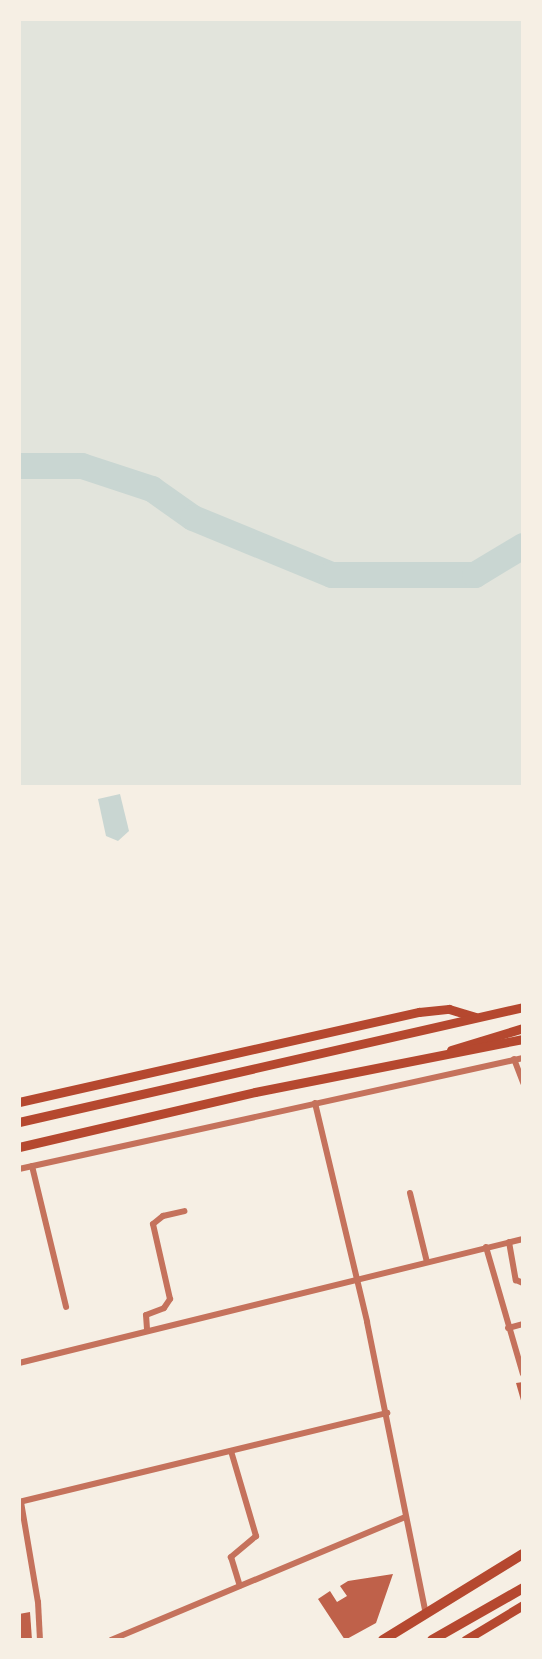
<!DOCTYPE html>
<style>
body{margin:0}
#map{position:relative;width:542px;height:1659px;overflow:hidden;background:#f6efe4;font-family:Overpass,sans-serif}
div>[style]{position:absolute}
.green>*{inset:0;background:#e2e4dc;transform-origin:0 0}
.water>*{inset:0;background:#c9d6d2}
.river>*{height:26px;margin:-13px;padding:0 13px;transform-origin:13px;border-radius:13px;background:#c9d6d2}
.building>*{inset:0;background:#bf614a}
.minor>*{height:6px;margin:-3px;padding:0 3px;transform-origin:3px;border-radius:3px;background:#c5725c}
.primary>*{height:9px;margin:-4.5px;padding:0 4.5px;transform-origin:4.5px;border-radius:4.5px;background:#b5482f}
.trunk>*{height:10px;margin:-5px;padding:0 5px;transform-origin:5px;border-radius:5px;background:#b5482f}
span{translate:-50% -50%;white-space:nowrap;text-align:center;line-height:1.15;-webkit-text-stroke:5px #f6efe4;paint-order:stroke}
.frame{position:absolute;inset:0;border:21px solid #f6efe4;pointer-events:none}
</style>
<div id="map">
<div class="green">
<i style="left:19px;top:19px;width:504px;height:766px"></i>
</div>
<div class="water">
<i style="clip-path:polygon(120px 794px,129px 831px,118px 841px,106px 836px,98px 799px)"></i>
</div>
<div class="river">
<i style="left:19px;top:466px;width:63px"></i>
<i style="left:82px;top:466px;width:74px;rotate:18.2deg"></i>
<i style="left:152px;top:489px;width:50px;rotate:35.3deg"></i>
<i style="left:193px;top:518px;width:150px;rotate:22.3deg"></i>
<i style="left:332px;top:575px;width:143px"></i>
<i style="left:475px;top:575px;width:56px;rotate:-31.1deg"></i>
</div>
<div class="building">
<i style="clip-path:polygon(523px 1382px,523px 1404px,522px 1404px,516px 1383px)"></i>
<i style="clip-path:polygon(393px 1574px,376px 1623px,345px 1640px,318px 1599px,330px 1591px,337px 1602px,347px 1596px,340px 1586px,348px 1581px)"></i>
<i style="clip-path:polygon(30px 1612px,32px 1640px,19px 1640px,19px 1614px)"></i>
</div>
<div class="minor">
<i style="left:514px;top:1059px;width:26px;rotate:69deg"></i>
<i style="left:315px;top:1103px;width:225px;rotate:76.6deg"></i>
<i style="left:367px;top:1322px;width:298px;rotate:78.6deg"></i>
<i style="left:32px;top:1166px;width:145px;rotate:76.4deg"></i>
<i style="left:19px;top:1169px;width:516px;rotate:-12.42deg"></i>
<i style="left:410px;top:1193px;width:71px;rotate:76.2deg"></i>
<i style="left:509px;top:1242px;width:39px;rotate:80deg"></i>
<i style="left:516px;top:1280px;width:8px;rotate:23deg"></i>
<i style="left:486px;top:1247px;width:132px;rotate:73.8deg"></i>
<i style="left:508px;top:1328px;width:16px;rotate:-15deg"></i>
<i style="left:147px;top:1329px;width:14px;rotate:-94deg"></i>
<i style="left:146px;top:1315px;width:19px;rotate:-21deg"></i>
<i style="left:164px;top:1308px;width:11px;rotate:-56deg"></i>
<i style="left:170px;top:1299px;width:77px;rotate:-102.8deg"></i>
<i style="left:153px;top:1224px;width:13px;rotate:-39deg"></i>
<i style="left:163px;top:1216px;width:22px;rotate:-13deg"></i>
<i style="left:19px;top:1363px;width:519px;rotate:-13.82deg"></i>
<i style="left:231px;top:1451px;width:89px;rotate:73.6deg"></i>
<i style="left:256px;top:1536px;width:33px;rotate:140deg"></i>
<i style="left:231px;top:1557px;width:30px;rotate:73deg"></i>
<i style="left:19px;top:1502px;width:379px;rotate:-13.6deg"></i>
<i style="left:21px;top:1502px;width:101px;rotate:80.4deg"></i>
<i style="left:38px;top:1602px;width:38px;rotate:87deg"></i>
<i style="left:111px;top:1640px;width:319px;rotate:-22.7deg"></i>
</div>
<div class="primary">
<i style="left:451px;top:1050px;width:75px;rotate:-17deg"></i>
<i style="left:19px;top:1102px;width:410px;rotate:-12.7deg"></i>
<i style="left:419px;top:1012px;width:30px;rotate:-6deg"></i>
<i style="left:449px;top:1009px;width:27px;rotate:17deg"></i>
<i style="left:19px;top:1122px;width:517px;rotate:-12.85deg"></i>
<i style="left:19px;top:1147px;width:242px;rotate:-13.1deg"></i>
<i style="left:255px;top:1092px;width:273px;rotate:-11.2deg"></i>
<i style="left:465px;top:1640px;width:68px;rotate:-31.1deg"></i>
</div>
<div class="trunk">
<i style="left:383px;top:1640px;width:164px;rotate:-31.6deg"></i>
<i style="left:432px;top:1640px;width:105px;rotate:-29.7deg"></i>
</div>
<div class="frame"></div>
</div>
